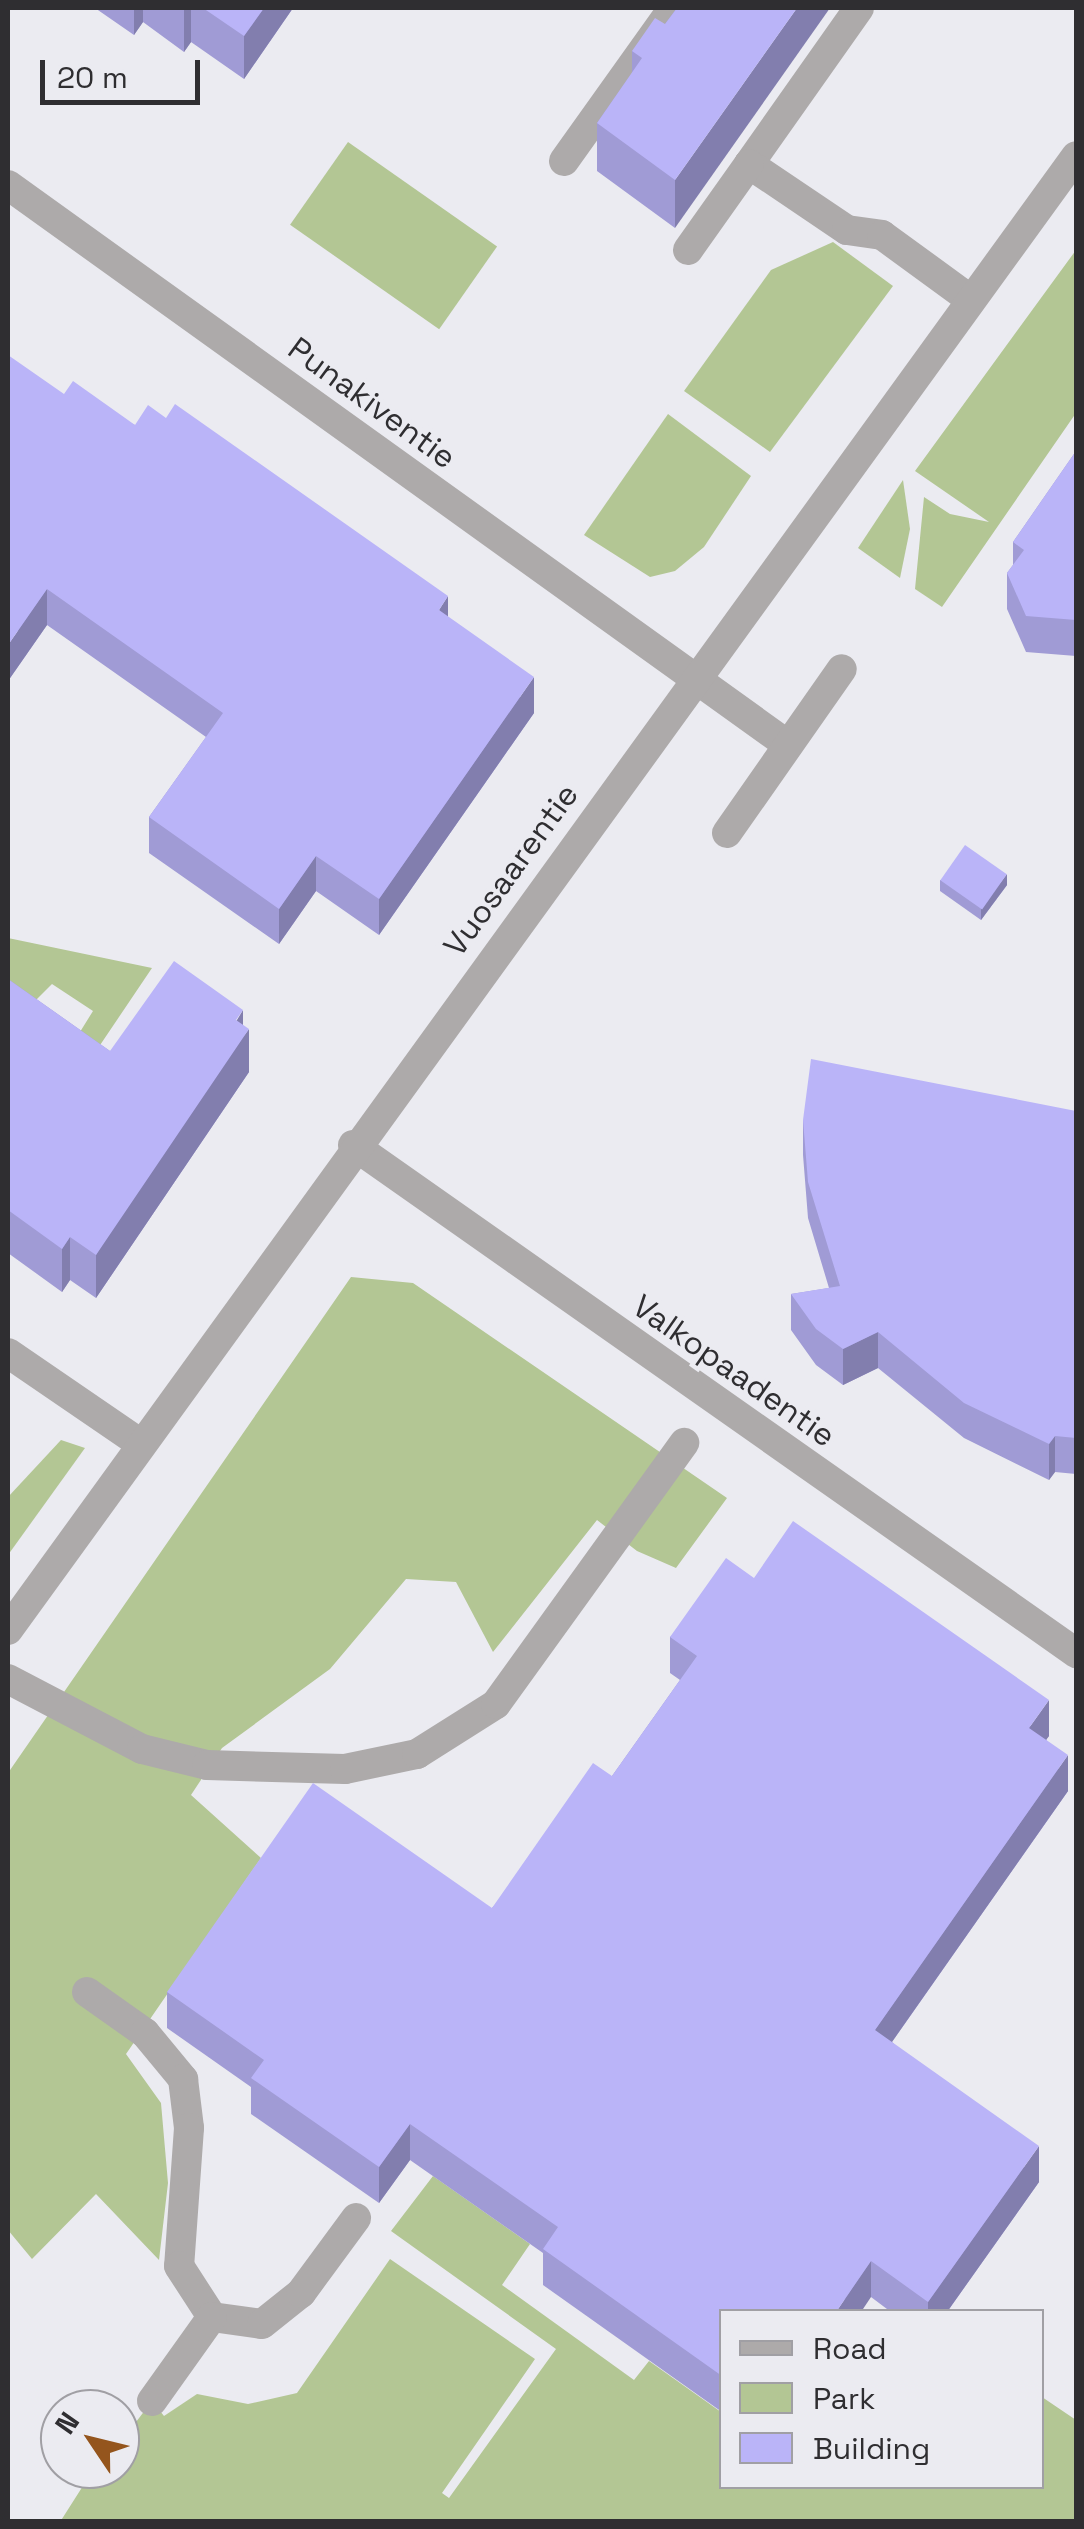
<!DOCTYPE html>
<style>
body{margin:0}
#map{position:relative;width:1084px;height:2529px;overflow:hidden;background:#ebebf1;font-family:"Space Grotesk",sans-serif}
div>[style]{position:absolute}
.green>*{inset:0;background:#b3c694;transform-origin:0 0}
.minor>*{height:30px;margin:-15px;padding:0 15px;transform-origin:15px;border-radius:15px;background:#adaaaa}
.wall>*{inset:0;background:#a09bd5}
.shaded-wall>*{inset:0;background:#827eae}
.building>*{inset:0;background:#bab4f8;transform-origin:0 0}
span{translate:-50% -50%;white-space:nowrap;text-align:center;line-height:1.15;-webkit-text-stroke:9px #ebebf1;paint-order:stroke}
.street-label{font-size:32px;color:#2f2e31}
.frame{position:absolute;inset:0;border:10px solid #2f2e31;pointer-events:none}
.legend{position:absolute;left:719px;top:2309px;width:325px;height:180px;box-sizing:border-box;background:#ebebf1;border:2px solid #a09fa4;margin:0;padding:12px 18px;list-style:none;font-size:30px;color:#2f2e31}
.legend li{display:flex;align-items:center;gap:20px;height:50px}
.legend b{width:50px;border:2px solid #a09fa4}
.north{position:absolute;left:40px;top:2389px;width:100px;height:100px;box-sizing:border-box;background:#ebebf1;border:2px solid #a09fa4;border-radius:50%;rotate:305deg;font-size:28px;font-weight:700;line-height:40px;text-align:center;color:#2f2e31}
.north::after{content:'';display:block;margin:auto;width:35px;height:45px;background:#94551d;clip-path:polygon(50% 0,100% 100%,50% 72%,0 100%)}
.scale{position:absolute;left:40px;top:60px;width:160px;height:45px;box-sizing:border-box;border:5px solid #2f2e31;border-top:0;padding-left:12px;font-size:30px;line-height:35px;white-space:nowrap;color:#2f2e31;-webkit-text-stroke:8px #ebebf1;paint-order:stroke}
</style>
<div id="map">
<div class="green">
<i style="left:348px;top:142px;width:182px;height:101px;rotate:35deg"></i>
<i style="clip-path:polygon(833px 242px,893px 286px,770px 452px,684px 391px,771px 270px)"></i>
<i style="clip-path:polygon(1076px 250px,1076px 413px,942px 607px,915px 589px,924px 497px,950px 514px,989px 522px,915px 471px)"></i>
<i style="clip-path:polygon(668px 414px,751px 476px,704px 547px,675px 571px,650px 577px,584px 535px)"></i>
<i style="clip-path:polygon(903px 480px,910px 529px,900px 578px,858px 548px)"></i>
<i style="clip-path:polygon(8px 938px,152px 968px,90px 1060px,70px 1048px,93px 1011px,52px 984px,17px 1019px,8px 1012px)"></i>
<i style="clip-path:polygon(351px 1277px,413px 1283px,727px 1498px,676px 1568px,637px 1551px,597px 1520px,493px 1652px,456px 1582px,406px 1579px,330px 1669px,222px 1748px,191px 1795px,261px 1858px,126px 2054px,161px 2103px,168px 2183px,159px 2260px,96px 2194px,32px 2259px,8px 2230px,8px 1773px)"></i>
<i style="clip-path:polygon(61px 1440px,85px 1448px,8px 1555px,8px 1497px)"></i>
<i style="clip-path:polygon(433px 2176px,530px 2244px,502px 2285px,634px 2380px,649px 2361px,721px 2412px,722px 2486px,1042px 2486px,1042px 2397px,1076px 2420px,1076px 2521px,60px 2522px,88px 2478px,100px 2469px,120px 2469px,120px 2443px,152px 2401px,164px 2416px,197px 2394px,248px 2404px,297px 2393px,390px 2259px,535px 2359px,442px 2493px,449px 2498px,556px 2349px,391px 2231px)"></i>
</div>
<div class="minor">
<i style="left:859px;top:8px;width:191px;rotate:125.2deg"></i>
<i style="left:749px;top:164px;width:118px;rotate:34deg"></i>
<i style="left:847px;top:230px;width:35px;rotate:8deg"></i>
<i style="left:882px;top:235px;width:110px;rotate:36.1deg"></i>
<i style="left:564px;top:161px;width:188px;rotate:-54.5deg"></i>
<i style="left:8px;top:185px;width:960px;rotate:35.68deg"></i>
<i style="left:688px;top:250px;width:105px;rotate:-54.7deg"></i>
<i style="left:727px;top:833px;width:200px;rotate:-55deg"></i>
<i style="left:353px;top:1145px;width:884px;rotate:35.09deg"></i>
<i style="left:8px;top:1353px;width:161px;rotate:34.4deg"></i>
<i style="left:8px;top:1630px;width:1820px;rotate:-54.07deg"></i>
<i style="left:8px;top:1679px;width:151px;rotate:27.6deg"></i>
<i style="left:142px;top:1749px;width:67px;rotate:13.8deg"></i>
<i style="left:207px;top:1765px;width:138px;rotate:1.7deg"></i>
<i style="left:345px;top:1769px;width:74px;rotate:-11.8deg"></i>
<i style="left:417px;top:1754px;width:93px;rotate:-32.3deg"></i>
<i style="left:496px;top:1704px;width:322px;rotate:-54.2deg"></i>
<i style="left:87px;top:1992px;width:71px;rotate:35.3deg"></i>
<i style="left:145px;top:2033px;width:60px;rotate:50.4deg"></i>
<i style="left:183px;top:2079px;width:49px;rotate:83deg"></i>
<i style="left:189px;top:2128px;width:138px;rotate:94.1deg"></i>
<i style="left:179px;top:2266px;width:61px;rotate:57.1deg"></i>
<i style="left:212px;top:2317px;width:50px;rotate:8deg"></i>
<i style="left:262px;top:2324px;width:50px;rotate:-38.5deg"></i>
<i style="left:301px;top:2293px;width:93px;rotate:-53.7deg"></i>
<i style="left:152px;top:2401px;width:103px;rotate:-54.5deg"></i>
</div>
<div class="wall">
<i style="clip-path:polygon(95px 8px,293px 8px,244px 79px,191px 42px,184px 52px,143px 22px,134px 35px)"></i>
<i style="clip-path:polygon(677px 8px,675px 228px,597px 171px,597px 123px,632px 73px,632px 51px,665px 24px)"></i>
<i style="clip-path:polygon(64px 394px,135px 425px,448px 617px,534px 713px,379px 935px,316px 891px,279px 944px,149px 853px,149px 817px,206px 737px,47px 625px,8px 681px)"></i>
<i style="clip-path:polygon(1076px 451px,1076px 656px,1026px 652px,1007px 609px,1007px 573px,1013px 565px,1013px 542px)"></i>
<i style="clip-path:polygon(940px 880px,1007px 885px,981px 920px,940px 891px)"></i>
<i style="clip-path:polygon(8px 979px,110px 1051px,243px 1025px,249px 1072px,96px 1298px,70px 1280px,62px 1292px,8px 1253px)"></i>
<i style="clip-path:polygon(1076px 1111px,1076px 1474px,1055px 1472px,1049px 1480px,964px 1438px,878px 1368px,843px 1385px,816px 1365px,791px 1330px,791px 1294px,829px 1288px,808px 1218px,803px 1155px,803px 1120px)"></i>
<i style="clip-path:polygon(754px 1578px,1049px 1736px,1046px 1739px,1068px 1791px,892px 2042px,1039px 2182px,947px 2312px,891px 2312px,871px 2297px,722px 2312px,722px 2412px,543px 2285px,543px 2253px,410px 2160px,379px 2203px,251px 2114px,251px 2087px,167px 2028px,167px 1992px,492px 1908px,612px 1776px,680px 1680px,670px 1673px,670px 1637px)"></i>
</div>
<div class="shaded-wall">
<i style="clip-path:polygon(134px 8px,143px 8px,143px 22px,134px 35px)"></i>
<i style="clip-path:polygon(184px 8px,191px 8px,191px 42px,184px 52px)"></i>
<i style="clip-path:polygon(264px 8px,293px 8px,244px 79px,244px 36px)"></i>
<i style="clip-path:polygon(797px 8px,830px 8px,675px 228px,675px 180px)"></i>
<i style="clip-path:polygon(47px 589px,47px 625px,8px 681px,8px 645px)"></i>
<i style="clip-path:polygon(448px 596px,448px 632px,439px 610px)"></i>
<i style="clip-path:polygon(534px 677px,534px 713px,379px 935px,379px 899px)"></i>
<i style="clip-path:polygon(316px 856px,316px 891px,279px 944px,279px 909px)"></i>
<i style="clip-path:polygon(1007px 874px,1007px 885px,981px 920px,981px 908px)"></i>
<i style="clip-path:polygon(243px 1010px,243px 1037px,249px 1029px,249px 1072px,96px 1298px,96px 1255px)"></i>
<i style="clip-path:polygon(70px 1237px,70px 1280px,62px 1292px,62px 1249px)"></i>
<i style="clip-path:polygon(878px 1332px,878px 1368px,843px 1385px,843px 1349px)"></i>
<i style="clip-path:polygon(1055px 1436px,1055px 1472px,1049px 1480px,1049px 1444px)"></i>
<i style="clip-path:polygon(1049px 1700px,1049px 1736px,1029px 1764px,1029px 1728px)"></i>
<i style="clip-path:polygon(1068px 1755px,1068px 1791px,875px 2066px,875px 2030px)"></i>
<i style="clip-path:polygon(410px 2124px,410px 2160px,379px 2203px,379px 2167px)"></i>
<i style="clip-path:polygon(1039px 2146px,1039px 2182px,947px 2312px,928px 2312px,928px 2302px)"></i>
<i style="clip-path:polygon(871px 2261px,871px 2297px,861px 2312px,836px 2312px)"></i>
</div>
<div class="building">
<i style="clip-path:polygon(203px 8px,264px 8px,244px 36px)"></i>
<i style="clip-path:polygon(677px 8px,797px 8px,675px 180px,597px 123px,642px 58px,632px 51px,655px 18px,665px 24px)"></i>
<i style="clip-path:polygon(8px 355px,64px 394px,73px 381px,135px 425px,148px 405px,166px 418px,175px 404px,448px 596px,439px 610px,534px 677px,379px 899px,316px 856px,279px 909px,149px 817px,223px 713px,47px 589px,8px 645px)"></i>
<i style="clip-path:polygon(1076px 451px,1076px 620px,1026px 616px,1007px 573px,1024px 550px,1013px 542px)"></i>
<i style="left:965px;top:845px;width:51px;height:43px;rotate:35deg"></i>
<i style="clip-path:polygon(174px 961px,243px 1010px,236px 1020px,249px 1029px,96px 1255px,70px 1237px,62px 1249px,8px 1210px,8px 979px,110px 1051px)"></i>
<i style="clip-path:polygon(811px 1059px,1076px 1111px,1076px 1438px,1055px 1436px,1049px 1444px,964px 1403px,878px 1332px,843px 1349px,816px 1329px,791px 1294px,840px 1286px,808px 1182px,803px 1120px)"></i>
<i style="clip-path:polygon(793px 1521px,1049px 1700px,1029px 1728px,1068px 1755px,875px 2030px,1039px 2146px,928px 2302px,871px 2261px,836px 2312px,722px 2312px,722px 2376px,543px 2249px,558px 2227px,410px 2124px,379px 2167px,251px 2078px,264px 2060px,167px 1992px,313px 1783px,492px 1908px,593px 1763px,612px 1776px,697px 1656px,670px 1637px,726px 1558px,754px 1578px)"></i>
</div>
<div class="street-label">
<span style="left:372px;top:403px;rotate:36deg">Punakiventie</span>
<span style="left:511px;top:870px;rotate:-54deg">Vuosaarentie</span>
<span style="left:734px;top:1371px;rotate:35deg">Valkopaadentie</span>
</div>
<div class="frame"></div>
<ul class="legend">
<li><b style="height:12px;background:#adaaaa"></b>Road</li>
<li><b style="height:28px;background:#b3c694"></b>Park</li>
<li><b style="height:28px;background:#bab4f8"></b>Building</li>
</ul>
<div class="north">N</div>
<div class="scale">20 m</div>
</div>
